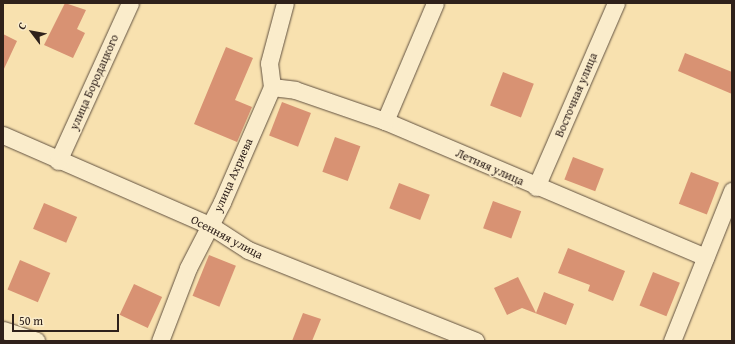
<!DOCTYPE html>
<meta charset="utf-8">
<style>
body{margin:0}
#map{position:relative;width:735px;height:344px;overflow:hidden;background:#f8e1af;font-family:"Gentium Book Plus",serif}
div>[style]{position:absolute}
.building>*{inset:0;background:#d89273;transform-origin:0 0}
.roads{filter:drop-shadow(0 0 1px #615140) drop-shadow(0 0 1px #615140)}
.street>*{height:17px;margin:-8.5px;padding:0 8.5px;transform-origin:8.5px;border-radius:8.5px;background:#faeccb}
span{translate:-50% -50%;white-space:nowrap;text-align:center;line-height:1.15;-webkit-text-stroke:3px #faeccb;paint-order:stroke}
.street-label{font-size:12px;color:#2f211b}
.frame{position:absolute;inset:0;border:4px solid #2f211b;pointer-events:none}
.north{position:absolute;left:12px;top:12px;width:40px;height:40px;-webkit-text-stroke:3px #faeccb;paint-order:stroke;rotate:302deg;font-size:11px;font-weight:700;line-height:16px;text-align:center;color:#2f211b}
.north::after{content:'';display:block;margin:auto;width:14px;height:18px;background:#2f211b;clip-path:polygon(50% 0,100% 100%,50% 72%,0 100%)}
.scale{position:absolute;left:12px;top:314px;width:107px;height:18px;box-sizing:border-box;border:2px solid #2f211b;border-top:0;padding-left:5px;font-size:12px;line-height:14px;white-space:nowrap;color:#2f211b;-webkit-text-stroke:3px #faeccb;paint-order:stroke}
</style>
<div id="map">
<div class="building">
<i style="clip-path:polygon(65px 3px,86px 10px,77px 29px,85px 33px,73px 58px,44px 45px)"></i>
<i style="clip-path:polygon(3px 34px,17px 41px,3px 71px)"></i>
<i style="clip-path:polygon(226px 47px,253px 58px,235px 100px,252px 107px,237px 142px,194px 124px)"></i>
<i style="clip-path:polygon(685px 53px,732px 72px,732px 94px,678px 71px)"></i>
<i style="left:503px;top:72px;width:33px;height:36px;rotate:21deg"></i>
<i style="left:282px;top:102px;width:31px;height:36px;rotate:21deg"></i>
<i style="left:335px;top:137px;width:27px;height:37px;rotate:20deg"></i>
<i style="left:573px;top:157px;width:33px;height:24px;rotate:21deg"></i>
<i style="left:691px;top:172px;width:30px;height:34px;rotate:21deg"></i>
<i style="left:399px;top:183px;width:33px;height:27px;rotate:21deg"></i>
<i style="left:493px;top:201px;width:30px;height:29px;rotate:20deg"></i>
<i style="left:44px;top:203px;width:36px;height:28px;rotate:23deg"></i>
<i style="clip-path:polygon(568px 248px,625px 271px,613px 301px,588px 291px,590px 285px,558px 273px)"></i>
<i style="left:209px;top:255px;width:29px;height:44px;rotate:22deg"></i>
<i style="left:20px;top:260px;width:33px;height:32px;rotate:23deg"></i>
<i style="left:653px;top:272px;width:29px;height:36px;rotate:22deg"></i>
<i style="clip-path:polygon(518px 277px,536px 313px,544px 292px,574px 304px,566px 325px,522px 308px,507px 315px,494px 288px)"></i>
<i style="left:134px;top:284px;width:31px;height:34px;rotate:25deg"></i>
<i style="clip-path:polygon(303px 313px,321px 319px,312px 341px,292px 341px)"></i>
</div>
<div class="roads">
<div class="street">
<i style="left:272px;top:87px;width:23px;rotate:7deg"></i>
<i style="left:295px;top:90px;width:95px;rotate:19deg"></i>
<i style="left:385px;top:121px;width:348px;rotate:23deg"></i>
<i style="left:385px;top:121px;width:128px;rotate:-67deg"></i>
<i style="left:3px;top:135px;width:227px;rotate:23.6deg"></i>
<i style="left:211px;top:226px;width:44px;rotate:33deg"></i>
<i style="left:248px;top:250px;width:245px;rotate:21.8deg"></i>
<i style="left:58px;top:161px;width:174px;rotate:-65.5deg"></i>
<i style="left:536px;top:187px;width:201px;rotate:-66.5deg"></i>
<i style="left:3px;top:330px;width:35px;rotate:18deg"></i>
<i style="left:160px;top:341px;width:78px;rotate:-69deg"></i>
<i style="left:188px;top:268px;width:74px;rotate:-62.7deg"></i>
<i style="left:222px;top:202px;width:125px;rotate:-66.5deg"></i>
<i style="left:272px;top:87px;width:24px;rotate:-97deg"></i>
<i style="left:269px;top:63px;width:62px;rotate:-75.1deg"></i>
<i style="left:672px;top:341px;width:162px;rotate:-68.2deg"></i>
</div>
</div>
<div class="street-label">
<span style="left:94px;top:82px;rotate:-66deg">улица Бородацкого</span>
<span style="left:576px;top:95px;rotate:-67deg">Восточная улица</span>
<span style="left:490px;top:167px;rotate:24deg">Летняя улица</span>
<span style="left:233px;top:175px;rotate:-66deg">улица Ахриева</span>
<span style="left:227px;top:237px;rotate:28deg">Осенняя улица</span>
</div>
<div class="frame"></div>
<div class="north">С</div>
<div class="scale">50 m</div>
</div>
